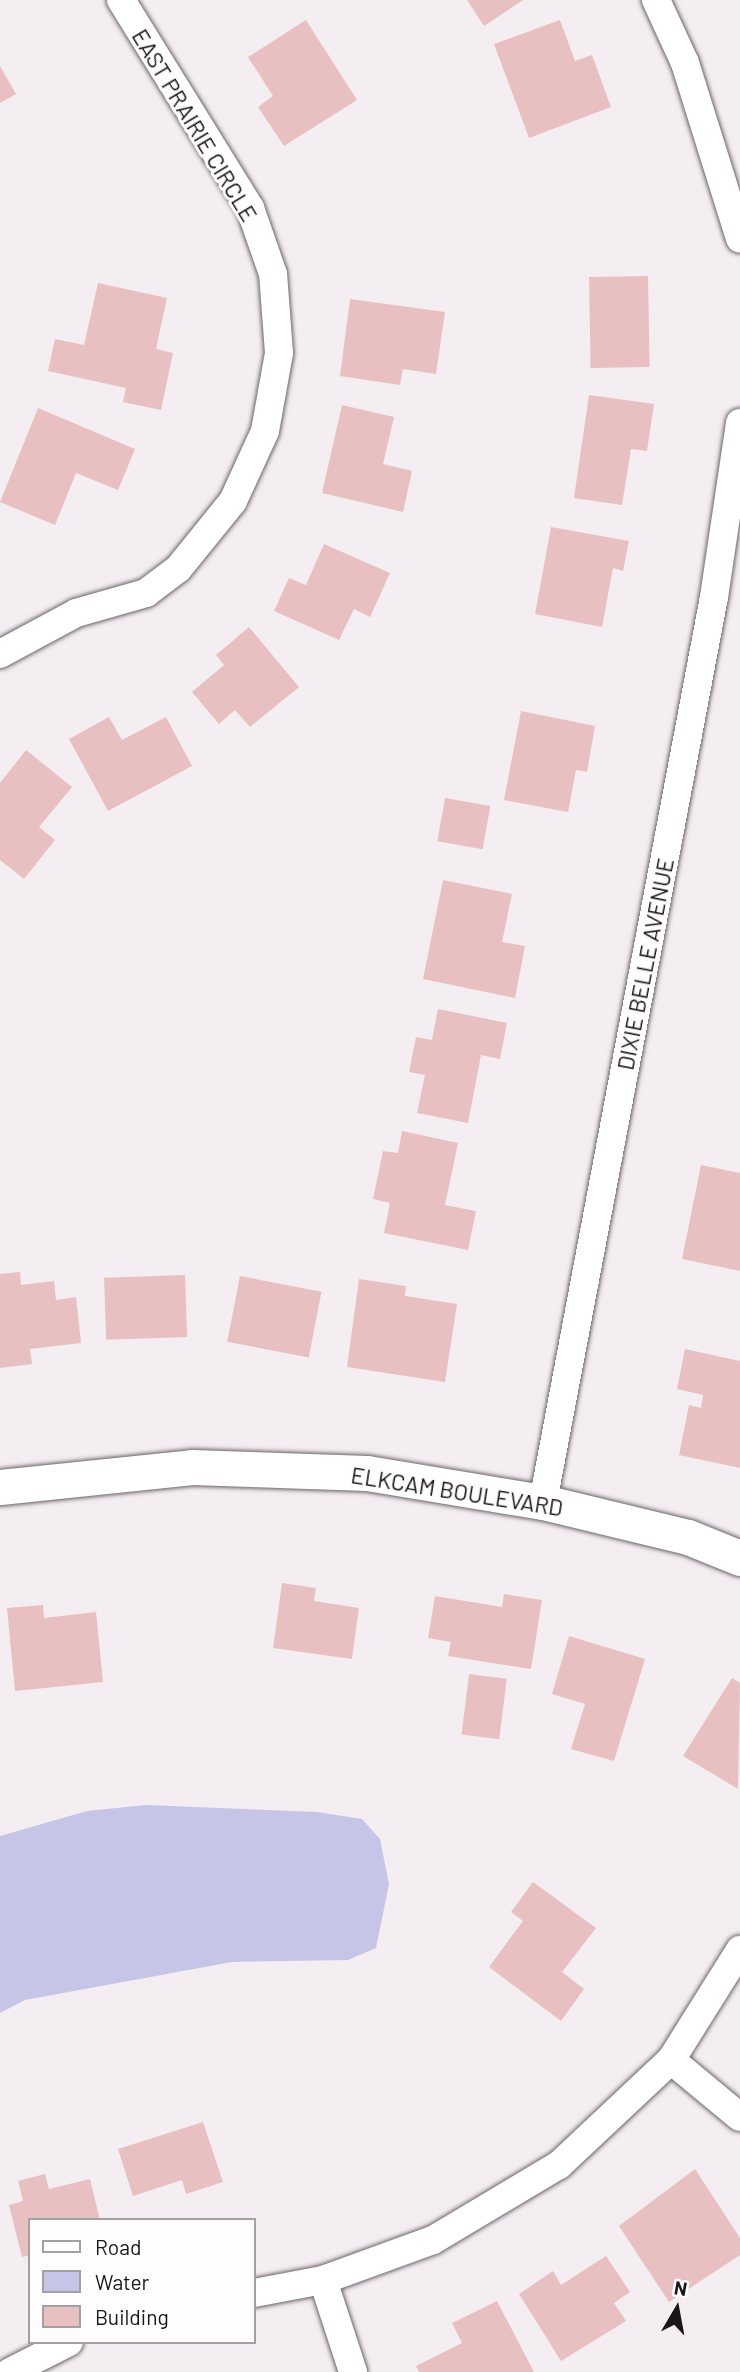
<!DOCTYPE html>
<style>
body{margin:0}
#map{position:relative;width:740px;height:2372px;overflow:hidden;background:#f4edf1;font-family:Barlow,sans-serif}
div>[style]{position:absolute}
.water>*{inset:0;background:#c7c5e7}
.building>*{inset:0;background:#e9c0c2;transform-origin:0 0}
.roads{filter:drop-shadow(0 0 2px #6c6669) drop-shadow(0 0 2px #6c6669)}
.minor>*{height:28px;margin:-14px;padding:0 14px;transform-origin:14px;border-radius:14px;background:#fff}
.tertiary>*{height:35px;margin:-17.5px;padding:0 17.5px;transform-origin:17.5px;border-radius:17.5px;background:#fff}
span{translate:-50% -50%;white-space:nowrap;text-align:center;line-height:1.15;-webkit-text-stroke:6px #fffcfd;paint-order:stroke}
.street-label{font-size:23px;color:#191618}
.legend{position:absolute;left:28px;top:2218px;width:228px;height:126px;box-sizing:border-box;background:#fffcfd;border:2px solid #a3a0a1;margin:0;padding:9px 12px;list-style:none;font-size:21px;color:#191618}
.legend li{display:flex;align-items:center;gap:14px;height:35px}
.legend b{width:35px;border:2px solid #a3a0a1}
.north{position:absolute;left:642px;top:2274px;width:70px;height:70px;-webkit-text-stroke:5px #fffcfd;paint-order:stroke;rotate:10deg;font-size:19px;font-weight:700;line-height:28px;text-align:center;color:#191618}
.north::after{content:'';display:block;margin:auto;width:24px;height:32px;background:#191618;clip-path:polygon(50% 0,100% 100%,50% 72%,0 100%)}
</style>
<div id="map">
<div class="water">
<i style="clip-path:polygon(146px 1805px,317px 1812px,362px 1819px,380px 1839px,389px 1884px,376px 1948px,348px 1960px,232px 1962px,25px 2000px,0 2013px,0 1836px,87px 1811px)"></i>
</div>
<div class="building">
<i style="clip-path:polygon(467px 0,523px 0,484px 26px)"></i>
<i style="clip-path:polygon(306px 20px,357px 100px,284px 146px,258px 107px,273px 96px,248px 57px)"></i>
<i style="clip-path:polygon(560px 20px,575px 61px,592px 55px,611px 107px,529px 138px,494px 44px)"></i>
<i style="clip-path:polygon(0 66px,16px 94px,0 103px)"></i>
<i style="left:648px;top:276px;width:91px;height:59px;rotate:89deg"></i>
<i style="clip-path:polygon(98px 283px,167px 298px,156px 349px,173px 353px,161px 410px,123px 402px,126px 388px,48px 371px,55px 339px,84px 345px)"></i>
<i style="clip-path:polygon(350px 299px,445px 312px,436px 374px,403px 369px,400px 385px,340px 376px)"></i>
<i style="clip-path:polygon(589px 395px,654px 404px,647px 451px,631px 449px,622px 505px,574px 498px)"></i>
<i style="clip-path:polygon(342px 405px,394px 417px,383px 464px,412px 471px,403px 512px,322px 493px)"></i>
<i style="clip-path:polygon(38px 408px,135px 449px,118px 490px,76px 473px,55px 525px,0 502px)"></i>
<i style="clip-path:polygon(551px 527px,629px 541px,623px 571px,613px 568px,602px 627px,535px 614px)"></i>
<i style="clip-path:polygon(324px 544px,390px 573px,370px 617px,354px 609px,339px 640px,274px 611px,289px 578px,306px 585px)"></i>
<i style="clip-path:polygon(249px 627px,299px 687px,250px 727px,235px 710px,219px 724px,192px 692px,224px 665px,216px 655px)"></i>
<i style="clip-path:polygon(521px 711px,595px 726px,587px 772px,576px 770px,568px 812px,504px 800px)"></i>
<i style="clip-path:polygon(109px 717px,122px 740px,166px 717px,192px 766px,108px 811px,69px 739px)"></i>
<i style="clip-path:polygon(26px 750px,72px 787px,39px 827px,55px 840px,24px 879px,0 860px,0 783px)"></i>
<i style="left:445px;top:798px;width:46px;height:44px;rotate:10deg"></i>
<i style="clip-path:polygon(443px 880px,512px 894px,502px 942px,525px 946px,515px 998px,423px 979px)"></i>
<i style="clip-path:polygon(438px 1009px,507px 1023px,500px 1059px,481px 1055px,468px 1123px,417px 1113px,425px 1075px,409px 1072px,416px 1037px,432px 1040px)"></i>
<i style="clip-path:polygon(402px 1131px,458px 1143px,445px 1205px,476px 1211px,468px 1250px,384px 1233px,390px 1203px,373px 1199px,383px 1151px,398px 1153px)"></i>
<i style="clip-path:polygon(701px 1165px,740px 1173px,740px 1271px,682px 1259px)"></i>
<i style="clip-path:polygon(20px 1272px,21px 1285px,54px 1281px,56px 1300px,76px 1297px,81px 1343px,30px 1349px,32px 1364px,0 1368px,0 1274px)"></i>
<i style="left:185px;top:1275px;width:62px;height:81px;rotate:88deg"></i>
<i style="left:240px;top:1276px;width:83px;height:67px;rotate:11deg"></i>
<i style="clip-path:polygon(359px 1279px,406px 1286px,405px 1296px,457px 1304px,445px 1382px,347px 1367px)"></i>
<i style="clip-path:polygon(685px 1349px,740px 1361px,740px 1468px,679px 1455px,689px 1405px,701px 1408px,703px 1395px,677px 1389px)"></i>
<i style="clip-path:polygon(282px 1583px,316px 1588px,314px 1601px,359px 1608px,352px 1659px,273px 1648px)"></i>
<i style="clip-path:polygon(504px 1594px,542px 1600px,531px 1669px,448px 1656px,451px 1642px,428px 1638px,435px 1596px,502px 1607px)"></i>
<i style="clip-path:polygon(43px 1605px,44px 1618px,96px 1612px,103px 1682px,15px 1691px,7px 1608px)"></i>
<i style="clip-path:polygon(569px 1636px,645px 1659px,614px 1761px,571px 1749px,585px 1704px,552px 1694px)"></i>
<i style="left:469px;top:1674px;width:38px;height:61px;rotate:7deg"></i>
<i style="clip-path:polygon(732px 1678px,740px 1683px,738px 1789px,683px 1756px)"></i>
<i style="clip-path:polygon(533px 1882px,596px 1928px,562px 1972px,584px 1989px,561px 2021px,489px 1967px,523px 1921px,511px 1912px)"></i>
<i style="clip-path:polygon(203px 2122px,223px 2182px,186px 2194px,182px 2180px,133px 2196px,118px 2149px)"></i>
<i style="clip-path:polygon(695px 2169px,740px 2238px,740px 2255px,669px 2302px,619px 2226px)"></i>
<i style="clip-path:polygon(45px 2174px,49px 2189px,90px 2179px,100px 2220px,30px 2220px,30px 2255px,22px 2257px,9px 2205px,23px 2201px,18px 2181px)"></i>
<i style="clip-path:polygon(606px 2256px,630px 2292px,614px 2303px,626px 2321px,561px 2361px,519px 2294px,553px 2271px,561px 2285px)"></i>
<i style="clip-path:polygon(497px 2301px,534px 2372px,419px 2372px,416px 2366px,462px 2343px,452px 2323px)"></i>
</div>
<div class="roads">
<div class="minor">
<i style="left:656px;top:0;width:69px;rotate:65.3deg"></i>
<i style="left:685px;top:63px;width:184px;rotate:72.6deg"></i>
<i style="left:0;top:654px;width:86px;rotate:-28.3deg"></i>
<i style="left:76px;top:613px;width:73px;rotate:-15.9deg"></i>
<i style="left:146px;top:593px;width:40px;rotate:-37deg"></i>
<i style="left:178px;top:569px;width:87px;rotate:-51deg"></i>
<i style="left:233px;top:501px;width:77px;rotate:-65.4deg"></i>
<i style="left:265px;top:431px;width:79px;rotate:-79.8deg"></i>
<i style="left:279px;top:353px;width:79px;rotate:-94.3deg"></i>
<i style="left:273px;top:274px;width:70px;rotate:-109.2deg"></i>
<i style="left:250px;top:208px;width:245px;rotate:-121.8deg"></i>
<i style="left:543px;top:1502px;width:921px;rotate:-79.3deg"></i>
<i style="left:714px;top:597px;width:176px;rotate:-81.5deg"></i>
<i style="left:671px;top:2060px;width:89px;rotate:39.6deg"></i>
<i style="left:323px;top:2280px;width:97px;rotate:71.9deg"></i>
<i style="left:254px;top:2293px;width:70px;rotate:-10.7deg"></i>
<i style="left:323px;top:2280px;width:117px;rotate:-20deg"></i>
<i style="left:433px;top:2240px;width:147px;rotate:-30.8deg"></i>
<i style="left:559px;top:2165px;width:154px;rotate:-43.2deg"></i>
<i style="left:671px;top:2060px;width:130px;rotate:-57.9deg"></i>
<i style="left:10px;top:2372px;width:66px;rotate:-27deg"></i>
</div>
<div class="tertiary">
<i style="left:0;top:1487px;width:193px;rotate:-5.9deg"></i>
<i style="left:192px;top:1467px;width:175px;rotate:2deg"></i>
<i style="left:367px;top:1473px;width:178px;rotate:9.4deg"></i>
<i style="left:543px;top:1502px;width:149px;rotate:13.6deg"></i>
<i style="left:688px;top:1537px;width:56px;rotate:22deg"></i>
</div>
</div>
<div class="street-label">
<span style="left:195px;top:125px;rotate:59deg">EAST PRAIRIE CIRCLE</span>
<span style="left:645px;top:964px;rotate:-79deg">DIXIE BELLE AVENUE</span>
<span style="left:457px;top:1491px;rotate:9deg">ELKCAM BOULEVARD</span>
</div>
<ul class="legend">
<li><b style="height:9px;background:#fff"></b>Road</li>
<li><b style="height:19px;background:#c7c5e7"></b>Water</li>
<li><b style="height:19px;background:#e9c0c2"></b>Building</li>
</ul>
<div class="north">N</div>
</div>
